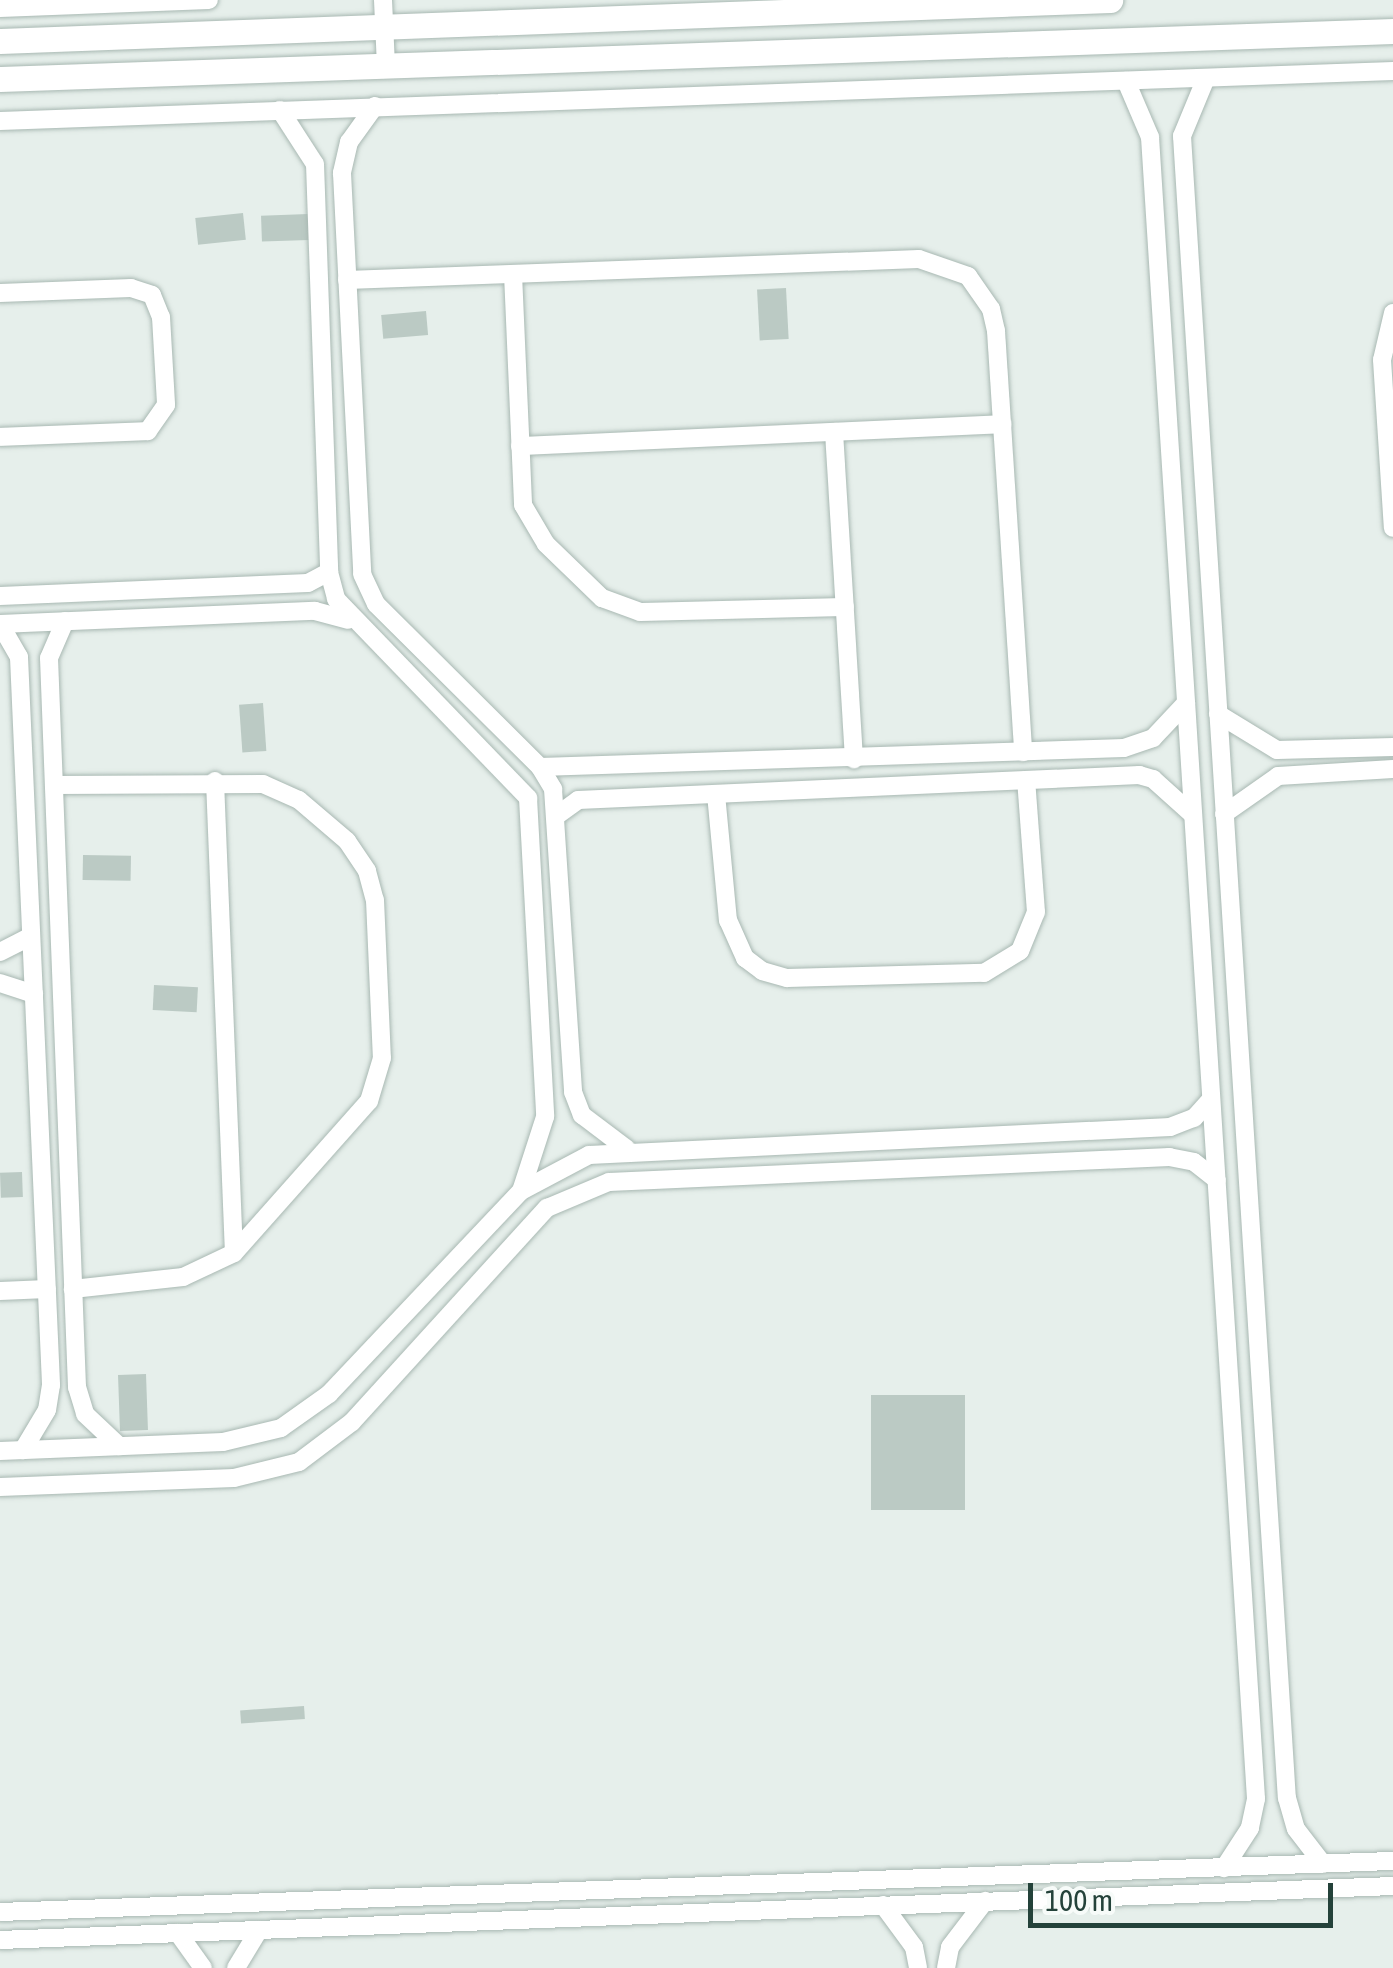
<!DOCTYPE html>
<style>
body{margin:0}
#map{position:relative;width:1393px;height:1968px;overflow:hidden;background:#e6efeb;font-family:"Asap Condensed",sans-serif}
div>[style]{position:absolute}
.building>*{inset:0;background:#bbcac4;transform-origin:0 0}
.roads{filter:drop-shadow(0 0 2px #a8b8b2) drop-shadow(0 0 2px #a8b8b2)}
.street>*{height:18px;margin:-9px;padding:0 9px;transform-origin:9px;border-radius:9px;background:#fff}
.secondary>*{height:25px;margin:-12.5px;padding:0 12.5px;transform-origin:12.5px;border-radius:12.5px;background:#fff}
span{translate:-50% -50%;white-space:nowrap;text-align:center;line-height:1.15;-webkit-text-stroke:10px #f7fbf9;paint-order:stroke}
.scale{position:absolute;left:1028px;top:1883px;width:305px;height:45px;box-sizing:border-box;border:5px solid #24423a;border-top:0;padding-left:12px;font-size:30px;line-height:35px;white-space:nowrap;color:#24423a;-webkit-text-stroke:8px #f7fbf9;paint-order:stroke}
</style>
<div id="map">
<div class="building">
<i style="left:243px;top:213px;width:27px;height:48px;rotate:84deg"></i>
<i style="left:308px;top:214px;width:26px;height:47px;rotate:88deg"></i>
<i style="left:786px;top:288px;width:51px;height:29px;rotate:87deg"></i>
<i style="left:426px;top:311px;width:24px;height:45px;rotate:85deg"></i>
<i style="left:263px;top:703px;width:48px;height:24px;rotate:86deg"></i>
<i style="left:83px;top:855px;width:48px;height:25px;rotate:1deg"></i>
<i style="left:154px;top:985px;width:44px;height:25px;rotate:3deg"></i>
<i style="left:22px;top:1172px;width:25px;height:22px;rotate:88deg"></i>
<i style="left:146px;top:1374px;width:56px;height:28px;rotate:88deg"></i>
<i style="left:871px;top:1395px;width:94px;height:115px"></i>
<i style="left:304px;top:1706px;width:13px;height:64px;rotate:86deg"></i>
</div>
<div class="roads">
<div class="street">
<i style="left:383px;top:0;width:66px;rotate:87.4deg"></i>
<i style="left:0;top:8px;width:209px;rotate:-2.2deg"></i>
<i style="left:1206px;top:78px;width:63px;rotate:112.5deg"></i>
<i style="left:1182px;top:136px;width:1665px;rotate:86.39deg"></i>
<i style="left:1287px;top:1798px;width:32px;rotate:74deg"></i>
<i style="left:1296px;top:1829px;width:44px;rotate:52.4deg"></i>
<i style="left:1126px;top:81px;width:61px;rotate:66.8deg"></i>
<i style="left:1150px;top:137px;width:1665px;rotate:86.35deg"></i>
<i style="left:1256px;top:1799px;width:30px;rotate:102deg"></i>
<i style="left:1250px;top:1828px;width:48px;rotate:123deg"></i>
<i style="left:375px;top:106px;width:44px;rotate:125.8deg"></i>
<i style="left:349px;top:142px;width:32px;rotate:103deg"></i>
<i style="left:342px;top:173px;width:401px;rotate:87.1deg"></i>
<i style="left:362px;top:574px;width:33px;rotate:65deg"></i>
<i style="left:376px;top:604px;width:231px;rotate:44.8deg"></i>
<i style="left:540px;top:767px;width:26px;rotate:59deg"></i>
<i style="left:553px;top:789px;width:304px;rotate:86.2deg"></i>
<i style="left:573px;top:1092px;width:25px;rotate:69deg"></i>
<i style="left:582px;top:1115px;width:56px;rotate:37.1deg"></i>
<i style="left:280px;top:110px;width:64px;rotate:57.1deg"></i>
<i style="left:315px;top:164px;width:408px;rotate:88deg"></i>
<i style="left:329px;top:572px;width:28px;rotate:75deg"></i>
<i style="left:336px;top:599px;width:277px;rotate:46deg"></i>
<i style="left:528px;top:798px;width:319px;rotate:86.9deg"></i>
<i style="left:545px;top:1117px;width:75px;rotate:107.9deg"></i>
<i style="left:0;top:121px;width:1394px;rotate:-2.06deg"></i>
<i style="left:513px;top:274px;width:231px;rotate:87.5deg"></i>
<i style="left:523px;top:505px;width:45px;rotate:59.5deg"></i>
<i style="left:546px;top:544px;width:78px;rotate:44deg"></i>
<i style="left:602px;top:598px;width:40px;rotate:20.2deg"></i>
<i style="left:640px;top:612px;width:205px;rotate:-1.4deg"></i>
<i style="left:347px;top:280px;width:572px;rotate:-2.1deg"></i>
<i style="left:919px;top:259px;width:52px;rotate:19.1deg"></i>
<i style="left:968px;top:276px;width:40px;rotate:55.1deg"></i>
<i style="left:991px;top:309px;width:23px;rotate:77deg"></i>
<i style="left:996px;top:331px;width:422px;rotate:86.3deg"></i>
<i style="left:0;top:293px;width:131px;rotate:-2.2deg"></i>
<i style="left:131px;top:288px;width:22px;rotate:18deg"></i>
<i style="left:152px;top:295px;width:24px;rotate:68deg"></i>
<i style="left:161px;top:317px;width:88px;rotate:86.7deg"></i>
<i style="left:166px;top:405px;width:32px;rotate:125deg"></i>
<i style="left:148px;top:431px;width:148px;rotate:177.7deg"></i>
<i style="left:1393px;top:313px;width:48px;rotate:103.2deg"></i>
<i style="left:1382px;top:360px;width:168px;rotate:86.3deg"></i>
<i style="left:834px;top:432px;width:328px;rotate:86.5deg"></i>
<i style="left:520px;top:446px;width:483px;rotate:-2.6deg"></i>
<i style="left:0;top:596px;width:308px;rotate:-2.4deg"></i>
<i style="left:308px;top:583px;width:24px;rotate:-28deg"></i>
<i style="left:65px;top:621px;width:40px;rotate:113.4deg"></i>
<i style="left:49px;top:658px;width:730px;rotate:87.8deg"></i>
<i style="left:77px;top:1387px;width:28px;rotate:73deg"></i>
<i style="left:85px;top:1414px;width:47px;rotate:43.3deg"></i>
<i style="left:0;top:624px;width:38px;rotate:60deg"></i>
<i style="left:19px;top:657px;width:729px;rotate:87.48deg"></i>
<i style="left:51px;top:1385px;width:25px;rotate:99deg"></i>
<i style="left:47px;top:1410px;width:47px;rotate:121deg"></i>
<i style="left:0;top:624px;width:315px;rotate:-2.4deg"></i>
<i style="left:315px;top:611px;width:34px;rotate:15deg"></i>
<i style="left:1218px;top:714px;width:69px;rotate:31.4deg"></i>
<i style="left:1277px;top:750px;width:116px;rotate:-1.5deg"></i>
<i style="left:540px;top:767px;width:584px;rotate:-1.86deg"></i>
<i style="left:1124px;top:748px;width:31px;rotate:-19deg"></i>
<i style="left:1153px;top:738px;width:48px;rotate:-46.7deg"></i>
<i style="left:215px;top:781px;width:472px;rotate:87.7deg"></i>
<i style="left:54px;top:785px;width:209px;rotate:-0.3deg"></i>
<i style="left:263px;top:784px;width:39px;rotate:24deg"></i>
<i style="left:299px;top:800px;width:63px;rotate:40.5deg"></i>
<i style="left:347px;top:841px;width:36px;rotate:56deg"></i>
<i style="left:367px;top:871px;width:30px;rotate:75deg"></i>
<i style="left:375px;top:900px;width:158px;rotate:87.5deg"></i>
<i style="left:382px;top:1058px;width:45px;rotate:106.8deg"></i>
<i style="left:369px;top:1101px;width:203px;rotate:131.6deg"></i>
<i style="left:234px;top:1253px;width:56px;rotate:154.8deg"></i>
<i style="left:183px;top:1277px;width:111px;rotate:173.8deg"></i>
<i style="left:716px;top:794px;width:127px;rotate:84.6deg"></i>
<i style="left:728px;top:920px;width:42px;rotate:65.9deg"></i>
<i style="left:745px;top:958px;width:21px;rotate:37deg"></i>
<i style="left:762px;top:971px;width:26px;rotate:16deg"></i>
<i style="left:787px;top:978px;width:197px;rotate:-1.5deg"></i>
<i style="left:984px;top:973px;width:42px;rotate:-31.4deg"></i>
<i style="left:1020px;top:951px;width:42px;rotate:-67.7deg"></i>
<i style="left:1036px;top:912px;width:132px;rotate:-94.3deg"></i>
<i style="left:559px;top:814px;width:24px;rotate:-36deg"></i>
<i style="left:578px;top:800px;width:562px;rotate:-2.55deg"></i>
<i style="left:1139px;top:775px;width:15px;rotate:16deg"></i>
<i style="left:1153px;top:779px;width:54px;rotate:42deg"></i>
<i style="left:1224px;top:814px;width:66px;rotate:-35.1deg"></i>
<i style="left:1278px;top:776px;width:115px;rotate:-3.5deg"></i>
<i style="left:0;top:952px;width:35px;rotate:-27deg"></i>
<i style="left:0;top:983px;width:36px;rotate:18deg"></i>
<i style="left:0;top:1291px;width:47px;rotate:-2.4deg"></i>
<i style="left:0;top:1451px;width:223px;rotate:-2.3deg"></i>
<i style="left:223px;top:1442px;width:60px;rotate:-13.6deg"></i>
<i style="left:281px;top:1428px;width:59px;rotate:-35.3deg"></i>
<i style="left:329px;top:1394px;width:279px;rotate:-46.6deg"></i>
<i style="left:521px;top:1191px;width:77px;rotate:-27.9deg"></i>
<i style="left:589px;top:1155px;width:582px;rotate:-2.76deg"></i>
<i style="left:1170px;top:1127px;width:26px;rotate:-21deg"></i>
<i style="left:1194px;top:1118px;width:25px;rotate:-48deg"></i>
<i style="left:0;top:1487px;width:234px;rotate:-2.2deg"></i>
<i style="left:234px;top:1478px;width:67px;rotate:-13.8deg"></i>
<i style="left:299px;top:1462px;width:66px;rotate:-37deg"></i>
<i style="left:352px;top:1422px;width:290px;rotate:-47.7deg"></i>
<i style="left:547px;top:1208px;width:67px;rotate:-22.8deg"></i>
<i style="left:609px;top:1182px;width:561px;rotate:-2.56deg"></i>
<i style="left:1169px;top:1157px;width:25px;rotate:11deg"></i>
<i style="left:1194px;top:1162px;width:29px;rotate:38deg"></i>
<i style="left:883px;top:1905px;width:52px;rotate:53.6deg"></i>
<i style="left:914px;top:1947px;width:21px;rotate:79deg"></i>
<i style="left:0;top:1912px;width:1394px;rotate:-2.1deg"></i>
<i style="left:178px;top:1933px;width:43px;rotate:54.5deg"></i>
<i style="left:0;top:1940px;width:1394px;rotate:-2.22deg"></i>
<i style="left:236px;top:1968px;width:44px;rotate:-58.8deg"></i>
<i style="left:946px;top:1968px;width:21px;rotate:-79deg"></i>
<i style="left:950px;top:1947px;width:58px;rotate:-52.7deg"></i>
</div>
<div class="secondary">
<i style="left:0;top:41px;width:1111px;rotate:-2.12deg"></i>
<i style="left:0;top:79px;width:1394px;rotate:-1.97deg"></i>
</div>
</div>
<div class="scale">100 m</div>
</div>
